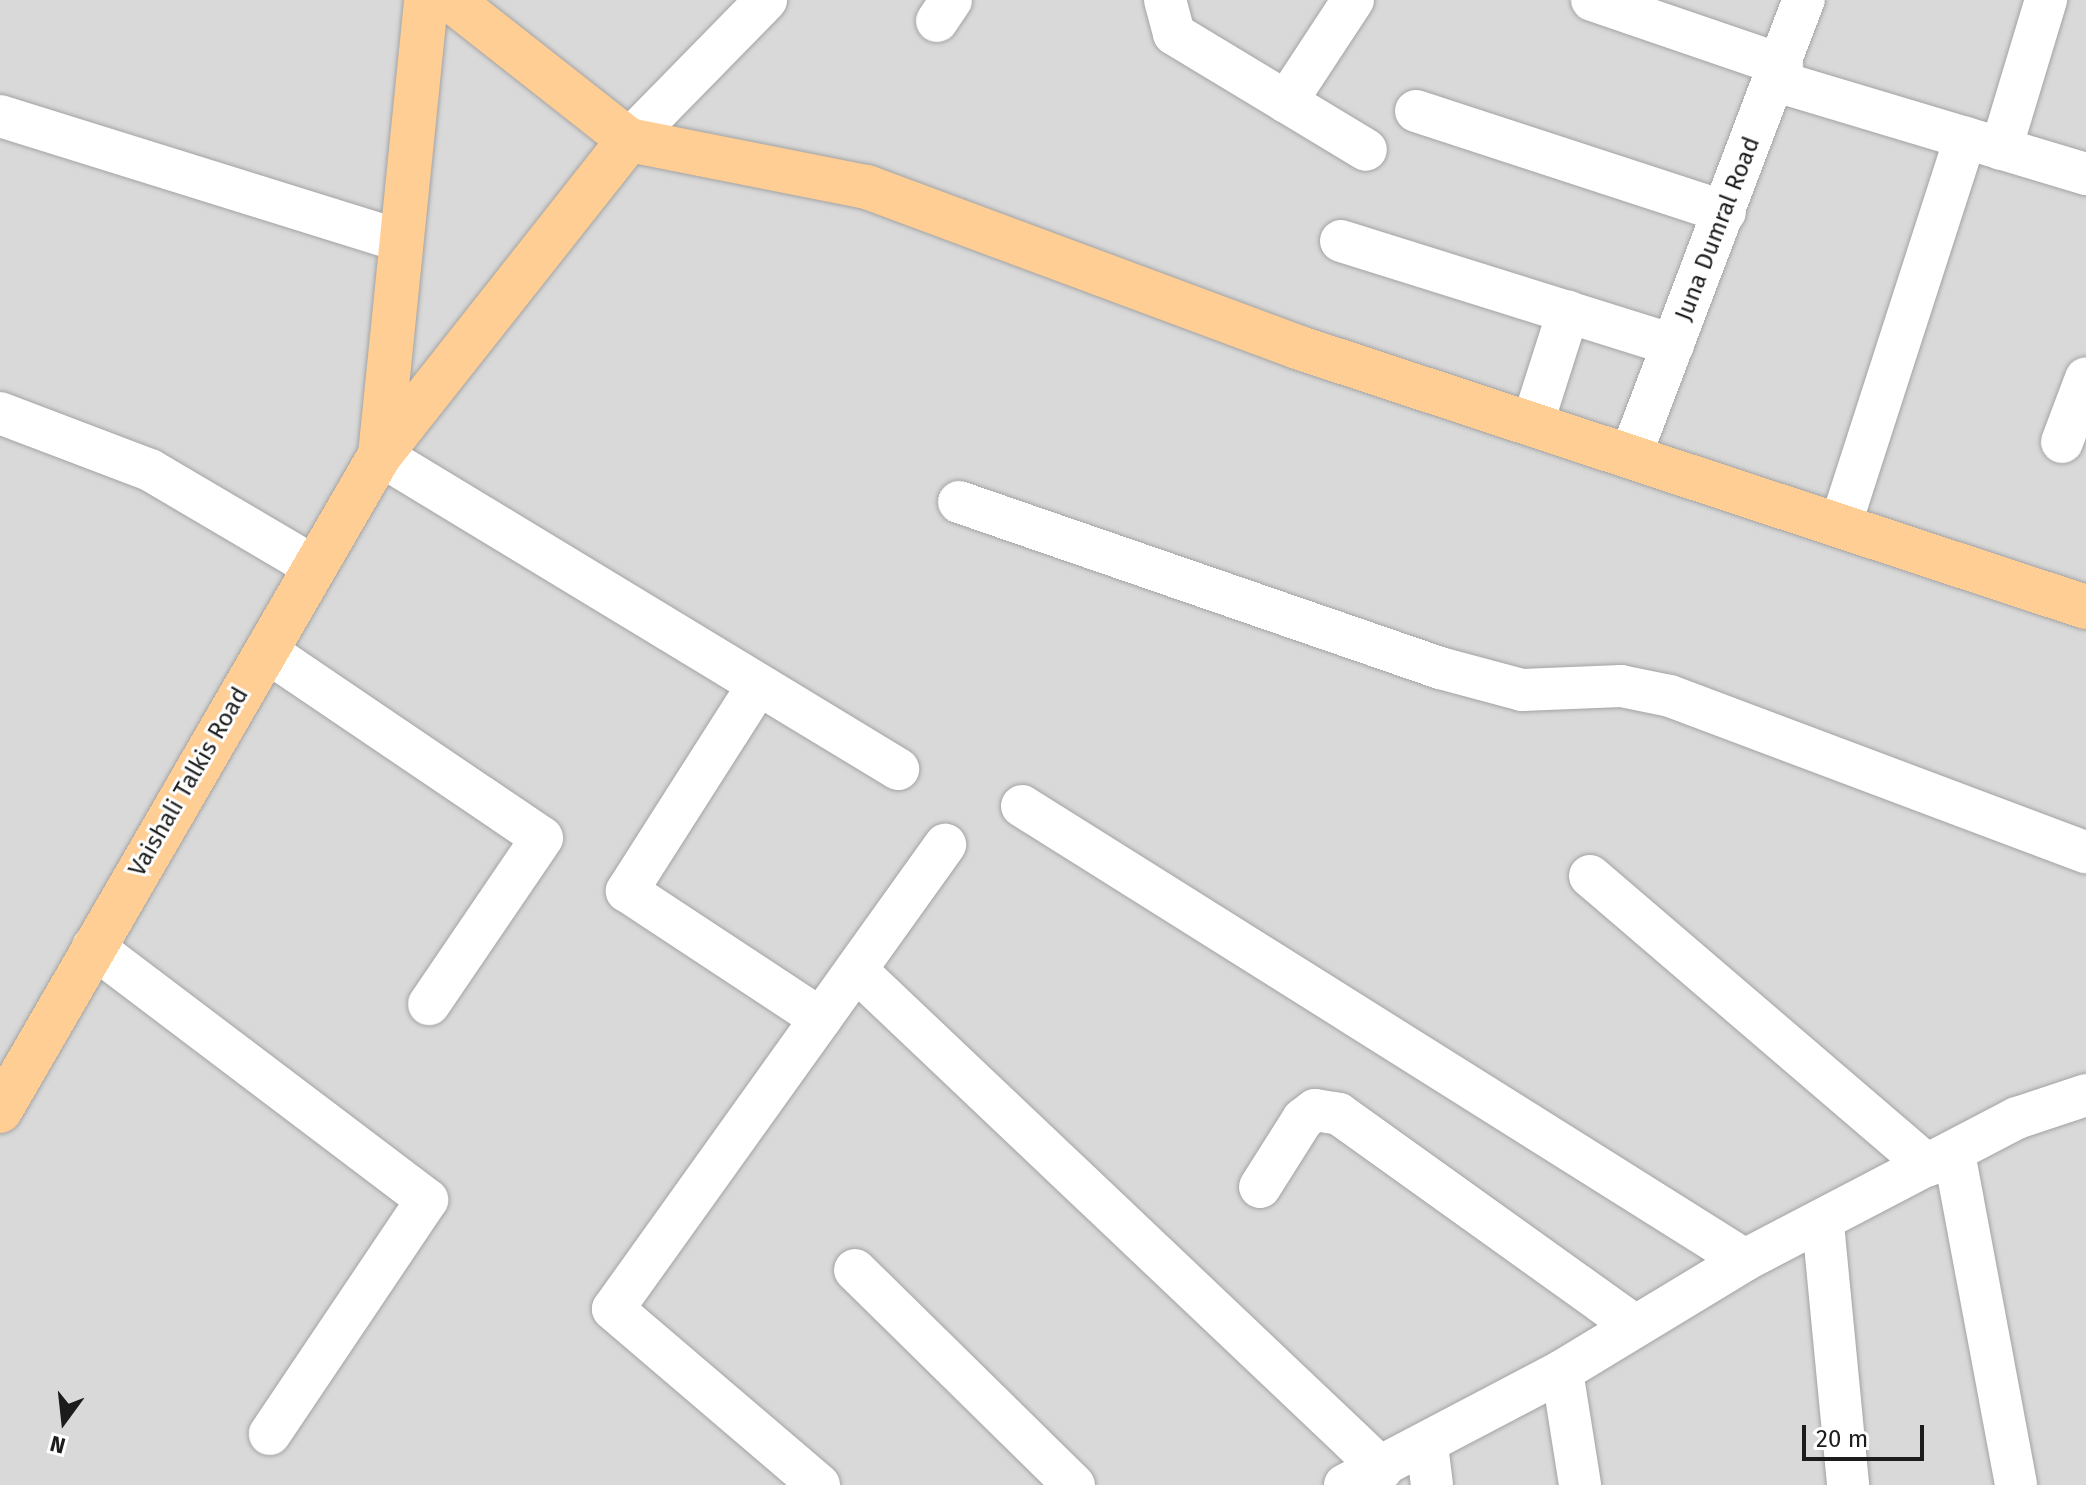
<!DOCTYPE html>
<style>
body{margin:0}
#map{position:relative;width:2086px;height:1485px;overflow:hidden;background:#efe9e1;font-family:"Fira Sans",sans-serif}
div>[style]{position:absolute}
.residential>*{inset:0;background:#dad9d9;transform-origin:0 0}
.roads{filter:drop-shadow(0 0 2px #a3a3a3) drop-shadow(0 0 2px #a3a3a3)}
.minor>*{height:42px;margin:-21px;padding:0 21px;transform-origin:21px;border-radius:21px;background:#fff}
.major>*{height:44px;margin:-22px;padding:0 22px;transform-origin:22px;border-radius:22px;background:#ffce95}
span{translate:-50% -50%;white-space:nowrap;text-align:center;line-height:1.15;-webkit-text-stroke:6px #fff;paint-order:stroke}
.street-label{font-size:24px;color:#1c1c1c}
.north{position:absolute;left:24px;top:1381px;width:80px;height:80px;-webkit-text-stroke:6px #fff;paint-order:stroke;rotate:195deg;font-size:22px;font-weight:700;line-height:32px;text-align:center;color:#1c1c1c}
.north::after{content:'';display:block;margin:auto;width:28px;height:36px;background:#1c1c1c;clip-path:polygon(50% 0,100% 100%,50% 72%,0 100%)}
.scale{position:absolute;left:1802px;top:1425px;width:122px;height:36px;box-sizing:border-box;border:4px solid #1c1c1c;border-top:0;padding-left:10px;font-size:24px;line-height:28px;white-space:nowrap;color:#1c1c1c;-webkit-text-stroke:6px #fff;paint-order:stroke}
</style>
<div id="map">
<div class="residential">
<i style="left:0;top:0;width:2086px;height:1485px"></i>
</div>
<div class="roads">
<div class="minor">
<i style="left:1165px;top:0;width:35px;rotate:75deg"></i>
<i style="left:1174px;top:34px;width:224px;rotate:31.1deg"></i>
<i style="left:1592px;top:0;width:201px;rotate:18.9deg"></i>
<i style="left:937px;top:21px;width:25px;rotate:-56deg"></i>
<i style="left:1776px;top:81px;width:324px;rotate:16.7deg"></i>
<i style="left:1286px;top:102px;width:122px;rotate:-56.7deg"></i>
<i style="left:1416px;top:111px;width:325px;rotate:18.1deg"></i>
<i style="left:0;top:116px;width:421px;rotate:17.3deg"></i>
<i style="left:629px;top:140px;width:196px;rotate:-45.6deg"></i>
<i style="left:2001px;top:149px;width:156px;rotate:-73.2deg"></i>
<i style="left:1341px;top:241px;width:348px;rotate:17.4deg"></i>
<i style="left:0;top:413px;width:160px;rotate:20.8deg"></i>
<i style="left:150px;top:470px;width:191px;rotate:30.5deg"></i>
<i style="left:1532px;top:425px;width:119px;rotate:-72.3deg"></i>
<i style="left:2062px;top:442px;width:68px;rotate:-69.4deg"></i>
<i style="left:380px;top:455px;width:606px;rotate:31.22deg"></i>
<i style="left:1630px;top:457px;width:489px;rotate:-69.2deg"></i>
<i style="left:959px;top:502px;width:509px;rotate:19.04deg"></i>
<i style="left:1440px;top:668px;width:85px;rotate:15deg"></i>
<i style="left:1522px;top:690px;width:99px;rotate:-2.3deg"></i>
<i style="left:1621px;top:686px;width:50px;rotate:11.5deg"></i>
<i style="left:1670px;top:696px;width:444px;rotate:20.6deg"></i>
<i style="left:1840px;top:526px;width:408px;rotate:-72.1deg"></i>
<i style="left:266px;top:651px;width:333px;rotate:34.1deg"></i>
<i style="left:542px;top:838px;width:201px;rotate:124.2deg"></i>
<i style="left:746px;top:704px;width:222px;rotate:122.5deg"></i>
<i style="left:627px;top:891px;width:232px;rotate:33.4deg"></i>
<i style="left:1022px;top:806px;width:854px;rotate:32.13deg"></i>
<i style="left:1590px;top:876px;width:445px;rotate:40.6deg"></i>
<i style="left:93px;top:947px;width:419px;rotate:37.1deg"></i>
<i style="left:427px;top:1200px;width:282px;rotate:123.9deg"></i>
<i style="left:856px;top:970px;width:725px;rotate:43.49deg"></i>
<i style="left:1954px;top:1153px;width:338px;rotate:79.4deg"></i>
<i style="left:1260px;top:1187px;width:80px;rotate:-57.7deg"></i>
<i style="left:1303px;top:1119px;width:15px;rotate:-37deg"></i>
<i style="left:1315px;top:1110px;width:24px;rotate:9deg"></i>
<i style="left:1339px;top:1114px;width:364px;rotate:35.6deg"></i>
<i style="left:1823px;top:1224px;width:262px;rotate:84.5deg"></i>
<i style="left:855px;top:1270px;width:307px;rotate:44.5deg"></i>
<i style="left:1562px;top:1371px;width:115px;rotate:81deg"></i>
<i style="left:1427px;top:1445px;width:40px;rotate:82.9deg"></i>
<i style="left:819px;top:1485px;width:271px;rotate:-139.5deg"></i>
<i style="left:613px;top:1309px;width:571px;rotate:-54.42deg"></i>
<i style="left:1345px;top:1485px;width:245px;rotate:-27.7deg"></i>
<i style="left:1562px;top:1371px;width:214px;rotate:-31.2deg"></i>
<i style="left:1745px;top:1260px;width:307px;rotate:-27.6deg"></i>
<i style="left:2017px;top:1118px;width:73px;rotate:-18.4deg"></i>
</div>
<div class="major">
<i style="left:451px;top:0;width:226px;rotate:38.2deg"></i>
<i style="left:629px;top:140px;width:243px;rotate:11.2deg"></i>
<i style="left:867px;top:187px;width:459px;rotate:20.4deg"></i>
<i style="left:1297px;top:347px;width:831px;rotate:18.24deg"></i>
<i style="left:380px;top:455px;width:457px;rotate:-84.2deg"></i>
<i style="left:0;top:1111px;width:758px;rotate:-59.92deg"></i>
<i style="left:380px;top:455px;width:402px;rotate:-51.7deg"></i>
</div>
</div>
<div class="street-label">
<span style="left:1718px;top:229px;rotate:-69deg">Juna Dumral Road</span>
<span style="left:189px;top:782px;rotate:-60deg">Vaishali Talkis Road</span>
</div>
<div class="north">N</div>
<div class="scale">20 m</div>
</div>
